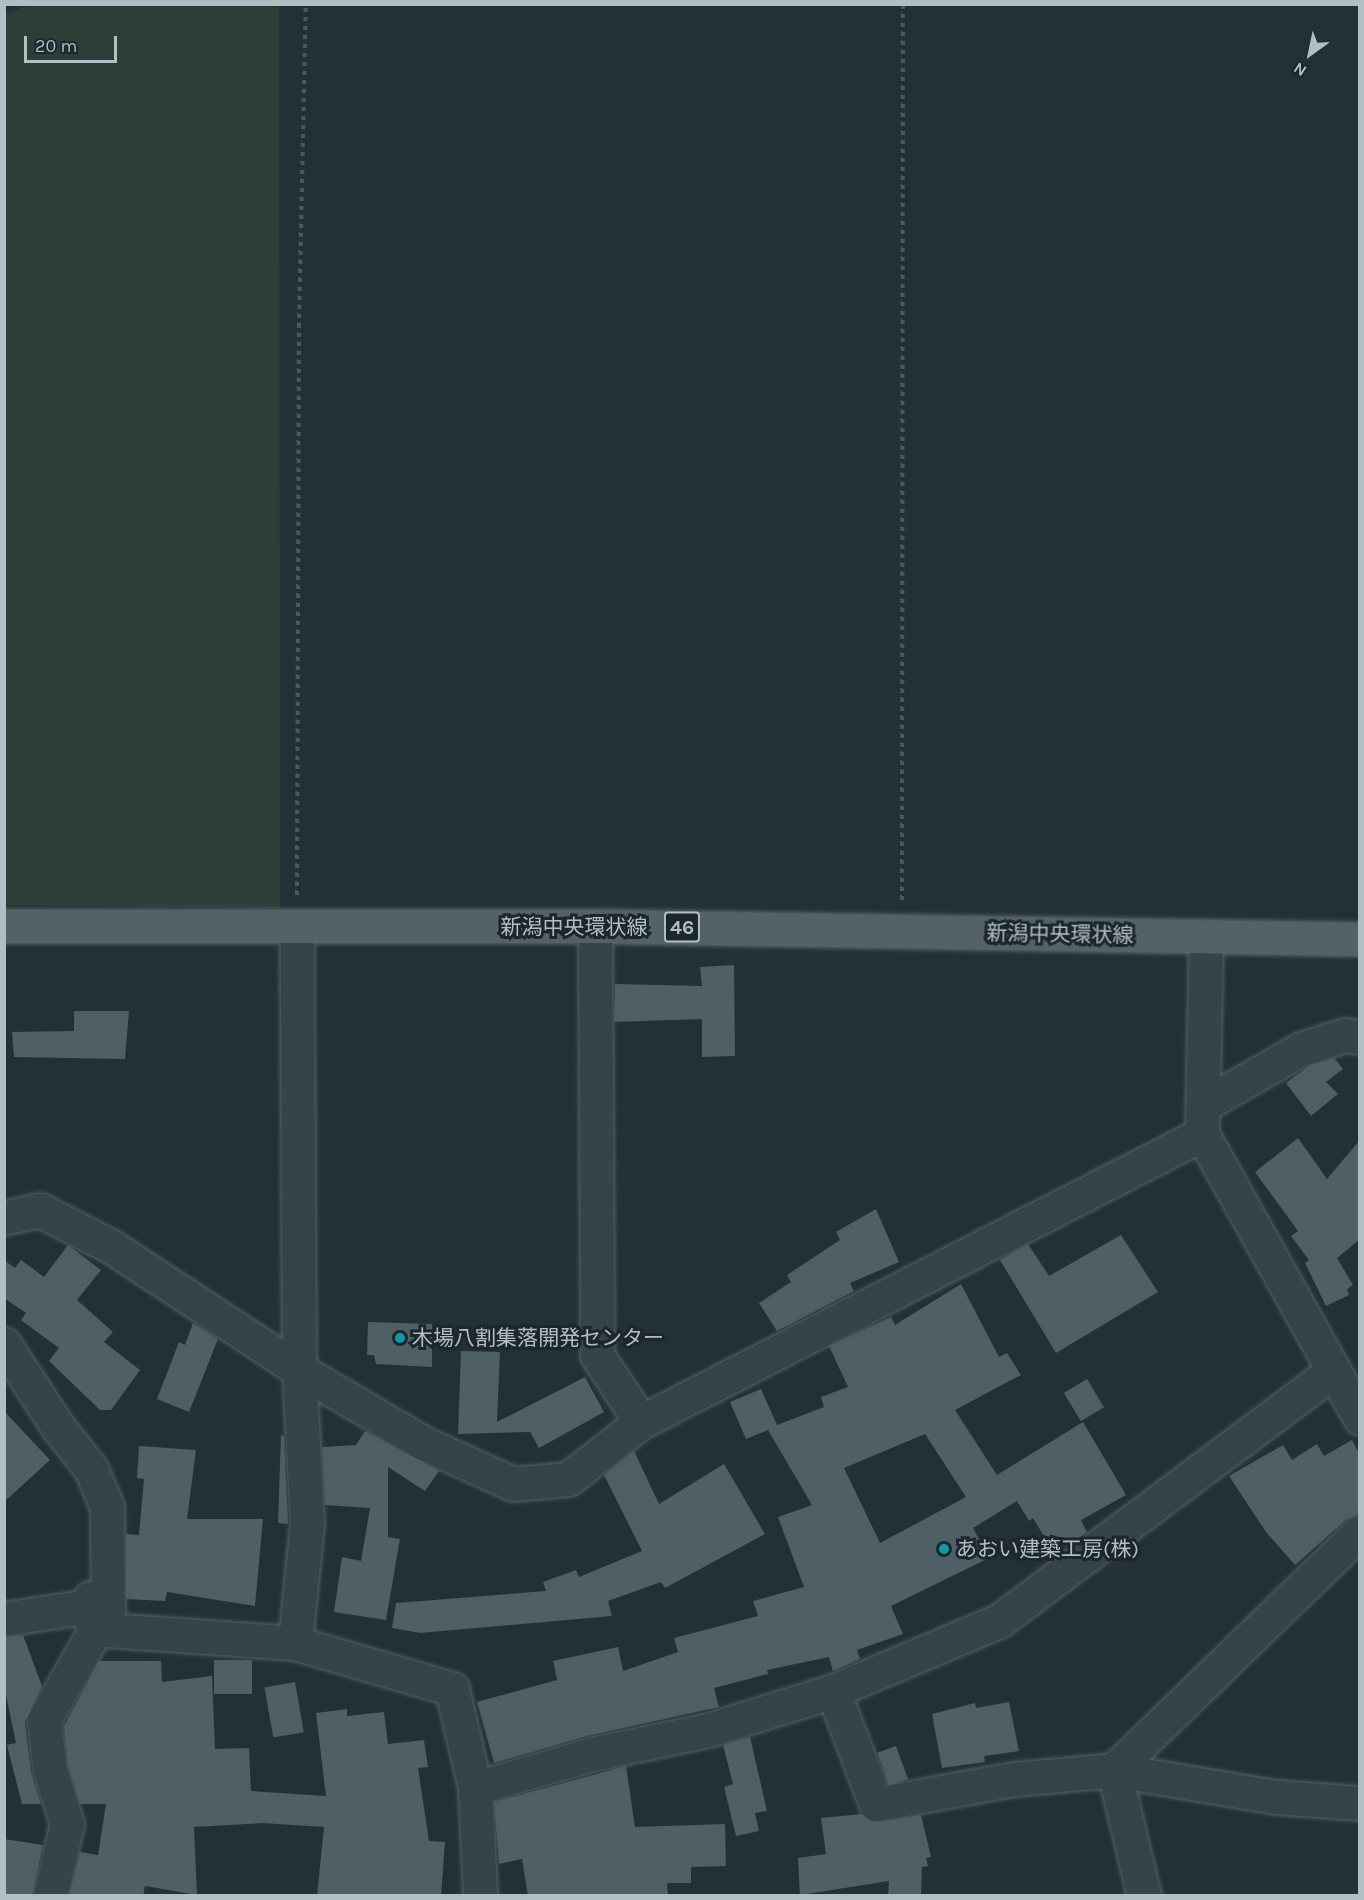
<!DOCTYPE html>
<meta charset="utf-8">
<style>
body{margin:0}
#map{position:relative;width:1364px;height:1900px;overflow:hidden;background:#233136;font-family:Karla,"Noto Sans JP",sans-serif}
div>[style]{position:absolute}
.green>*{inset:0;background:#2b3f38}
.building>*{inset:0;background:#4e5f65;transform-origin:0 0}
.path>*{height:4px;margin-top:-2px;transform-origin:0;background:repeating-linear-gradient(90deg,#495b58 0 4.5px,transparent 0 9px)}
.roads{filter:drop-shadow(0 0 2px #546065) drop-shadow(0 0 2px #546065)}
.minor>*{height:33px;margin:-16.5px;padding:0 16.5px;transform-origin:16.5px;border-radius:16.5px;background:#364347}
.major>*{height:33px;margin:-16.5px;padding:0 16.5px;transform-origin:16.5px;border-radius:16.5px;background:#546267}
.dots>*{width:16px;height:16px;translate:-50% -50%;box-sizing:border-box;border:3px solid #1c272c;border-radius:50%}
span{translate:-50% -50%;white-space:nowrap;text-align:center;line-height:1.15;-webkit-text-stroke:6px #1c272c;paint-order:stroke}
.shield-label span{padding:2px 4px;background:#1c272c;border:2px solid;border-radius:4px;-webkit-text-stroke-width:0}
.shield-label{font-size:20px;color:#b1bec3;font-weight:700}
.street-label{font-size:21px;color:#b1bec3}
.poi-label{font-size:21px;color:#b1bec3}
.left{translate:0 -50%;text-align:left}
.frame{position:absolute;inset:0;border:6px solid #b1bec3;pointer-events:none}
.north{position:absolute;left:1280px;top:24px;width:60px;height:60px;-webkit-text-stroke:4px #1c272c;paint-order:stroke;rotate:213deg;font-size:16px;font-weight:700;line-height:24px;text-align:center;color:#b1bec3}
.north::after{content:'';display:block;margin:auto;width:21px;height:27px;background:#b1bec3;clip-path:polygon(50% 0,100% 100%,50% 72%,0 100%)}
.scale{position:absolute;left:24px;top:36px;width:93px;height:27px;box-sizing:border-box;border:3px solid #b1bec3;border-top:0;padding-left:8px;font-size:18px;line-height:21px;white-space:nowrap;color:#b1bec3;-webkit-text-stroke:4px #1c272c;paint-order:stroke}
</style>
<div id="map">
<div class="green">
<i style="clip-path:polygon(33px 4px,279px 5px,280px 908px,5px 905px,4px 14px)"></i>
</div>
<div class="building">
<i style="clip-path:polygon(734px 965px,735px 1056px,702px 1057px,702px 1019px,614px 1022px,615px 984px,702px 986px,700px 967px)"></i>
<i style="clip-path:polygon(74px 1011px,129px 1011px,125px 1059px,14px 1057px,12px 1032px,74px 1031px)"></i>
<i style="clip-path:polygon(1334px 1058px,1343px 1069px,1326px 1082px,1338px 1094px,1311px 1116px,1286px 1083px,1309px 1066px)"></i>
<i style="clip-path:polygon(1298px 1138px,1327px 1179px,1359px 1141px,1359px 1240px,1337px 1258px,1353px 1285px,1347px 1289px,1349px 1295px,1326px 1306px,1305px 1263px,1309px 1260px,1291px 1236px,1298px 1231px,1255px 1172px)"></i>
<i style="clip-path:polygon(876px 1209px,899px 1262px,850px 1283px,854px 1291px,777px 1331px,759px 1303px,791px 1282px,787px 1275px,840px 1240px,836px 1232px)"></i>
<i style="clip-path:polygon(1121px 1235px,1158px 1292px,1056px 1353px,1000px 1260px,1028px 1244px,1049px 1276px)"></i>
<i style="clip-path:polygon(68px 1245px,101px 1270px,77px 1300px,113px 1332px,104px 1342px,140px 1370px,111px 1410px,100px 1410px,49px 1361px,59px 1348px,21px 1320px,26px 1313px,4px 1298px,4px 1260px,15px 1268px,21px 1260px,44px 1277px)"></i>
<i style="clip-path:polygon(evenodd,961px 1284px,999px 1357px,1007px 1353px,1021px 1375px,955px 1410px,997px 1475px,1083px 1422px,1126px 1495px,1081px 1520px,1087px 1532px,1068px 1546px,1064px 1539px,1051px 1548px,1033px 1518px,1029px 1521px,1017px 1501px,973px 1528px,989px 1558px,891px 1606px,903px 1634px,857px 1650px,860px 1659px,833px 1671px,829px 1657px,767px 1670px,768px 1674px,714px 1688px,719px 1707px,587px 1736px,494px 1763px,477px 1702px,557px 1680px,553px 1661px,618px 1647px,623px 1671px,678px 1652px,674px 1638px,758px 1616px,753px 1601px,804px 1587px,778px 1517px,812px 1505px,768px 1430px,746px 1439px,730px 1402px,761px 1389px,777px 1425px,824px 1407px,821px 1397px,848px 1387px,829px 1346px,891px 1317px,895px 1325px,961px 1284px,925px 1434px,966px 1497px,880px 1543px,844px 1468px,925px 1434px)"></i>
<i style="clip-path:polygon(368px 1322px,432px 1324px,432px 1367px,376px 1364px,374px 1355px,367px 1355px)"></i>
<i style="clip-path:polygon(193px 1323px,218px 1339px,189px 1412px,157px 1399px,179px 1342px,185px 1345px)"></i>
<i style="clip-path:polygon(461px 1351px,500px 1352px,497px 1422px,585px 1377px,604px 1412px,539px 1448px,530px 1432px,458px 1434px)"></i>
<i style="left:1087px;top:1379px;width:33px;height:27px;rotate:59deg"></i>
<i style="clip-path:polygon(4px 1411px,50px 1460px,4px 1502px)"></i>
<i style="clip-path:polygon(365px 1431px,439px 1471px,425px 1491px,388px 1467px,388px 1537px,400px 1539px,386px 1620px,334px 1612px,342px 1557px,361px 1561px,370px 1508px,325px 1505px,322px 1447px,356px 1445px)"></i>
<i style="clip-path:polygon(281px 1435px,284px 1436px,288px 1524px,278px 1523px)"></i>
<i style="clip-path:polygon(1352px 1440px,1359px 1453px,1359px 1514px,1347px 1519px,1295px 1565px,1266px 1532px,1229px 1476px,1283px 1445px,1292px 1460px,1317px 1444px,1324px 1456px)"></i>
<i style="clip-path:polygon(139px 1446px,196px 1450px,187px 1519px,263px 1519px,255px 1606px,167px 1592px,165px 1601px,126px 1599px,126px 1534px,139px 1535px,144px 1479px,137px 1478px)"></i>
<i style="clip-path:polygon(634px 1451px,659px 1504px,724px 1464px,765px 1534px,665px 1588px,661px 1582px,608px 1601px,612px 1616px,420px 1633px,392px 1628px,396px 1603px,546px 1591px,543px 1582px,576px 1570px,579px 1577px,642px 1551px,604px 1475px)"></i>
<i style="clip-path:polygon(23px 1635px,42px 1686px,25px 1722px,31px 1772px,41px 1804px,22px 1804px,7px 1745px,16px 1743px,4px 1685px,4px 1637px)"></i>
<i style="left:214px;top:1660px;width:38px;height:34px"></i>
<i style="clip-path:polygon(99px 1661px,161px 1661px,162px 1682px,212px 1676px,215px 1749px,249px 1748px,251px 1791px,326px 1796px,316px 1713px,347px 1709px,347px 1716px,384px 1712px,388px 1744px,424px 1740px,428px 1767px,418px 1768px,429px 1841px,445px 1842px,441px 1896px,317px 1896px,324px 1827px,263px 1823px,194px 1827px,197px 1895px,145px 1886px,143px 1896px,69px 1896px,80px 1852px,98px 1855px,106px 1804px,80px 1804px,68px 1766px,64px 1726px)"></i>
<i style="left:295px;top:1682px;width:51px;height:31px;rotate:80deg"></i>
<i style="clip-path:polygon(1009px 1702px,1019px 1751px,984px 1756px,985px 1762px,942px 1768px,932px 1714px,975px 1703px,976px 1708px)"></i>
<i style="clip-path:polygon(750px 1737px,767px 1811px,755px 1813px,759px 1831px,736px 1836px,724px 1787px,733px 1784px,723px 1745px)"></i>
<i style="left:896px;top:1746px;width:35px;height:20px;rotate:70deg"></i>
<i style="clip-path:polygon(626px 1766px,635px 1827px,725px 1824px,726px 1866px,691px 1867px,691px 1883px,667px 1883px,668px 1896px,528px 1896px,522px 1859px,499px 1864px,494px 1802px)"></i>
<i style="clip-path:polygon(861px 1814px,879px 1822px,921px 1815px,931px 1857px,926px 1858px,928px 1866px,922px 1867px,921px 1896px,888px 1896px,889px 1881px,800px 1895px,798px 1858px,826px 1854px,821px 1818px)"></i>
<i style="clip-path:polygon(4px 1839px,43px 1845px,32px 1896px,4px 1896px)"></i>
</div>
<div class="path">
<i style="left:297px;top:895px;width:568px;rotate:-89.8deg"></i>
<i style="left:299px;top:327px;width:323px;rotate:-88.8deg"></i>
<i style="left:902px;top:900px;width:896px;rotate:-89.94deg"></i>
</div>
<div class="roads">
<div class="minor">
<i style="left:595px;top:926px;width:429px;rotate:89.7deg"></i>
<i style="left:597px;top:1355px;width:80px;rotate:56.7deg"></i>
<i style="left:1206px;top:937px;width:197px;rotate:91.2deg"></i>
<i style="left:1202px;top:1134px;width:325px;rotate:60.9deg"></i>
<i style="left:1203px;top:1105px;width:113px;rotate:-29.7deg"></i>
<i style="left:1301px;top:1049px;width:46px;rotate:-17.7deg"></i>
<i style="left:1345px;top:1035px;width:15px;rotate:8deg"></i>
<i style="left:4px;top:1218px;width:37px;rotate:-13deg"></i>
<i style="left:40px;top:1210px;width:81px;rotate:27.2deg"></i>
<i style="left:112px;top:1247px;width:224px;rotate:33.3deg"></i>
<i style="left:299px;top:1370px;width:144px;rotate:30.5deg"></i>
<i style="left:423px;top:1443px;width:99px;rotate:24.5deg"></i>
<i style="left:513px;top:1484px;width:55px;rotate:-5.2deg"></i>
<i style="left:568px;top:1479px;width:93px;rotate:-38deg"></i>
<i style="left:641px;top:1422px;width:631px;rotate:-27.17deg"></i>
<i style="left:4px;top:1344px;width:99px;rotate:57deg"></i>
<i style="left:58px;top:1427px;width:53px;rotate:51.8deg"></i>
<i style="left:91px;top:1469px;width:41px;rotate:67.2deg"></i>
<i style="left:107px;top:1507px;width:123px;rotate:89.5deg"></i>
<i style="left:108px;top:1630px;width:187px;rotate:4deg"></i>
<i style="left:295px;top:1643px;width:164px;rotate:16.3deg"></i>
<i style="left:452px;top:1689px;width:102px;rotate:76.9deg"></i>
<i style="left:475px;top:1788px;width:108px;rotate:87.3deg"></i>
<i style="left:4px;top:1619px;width:86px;rotate:-8.7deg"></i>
<i style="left:295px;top:1643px;width:122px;rotate:-84.3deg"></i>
<i style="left:307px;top:1522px;width:152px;rotate:-93deg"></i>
<i style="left:299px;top:1370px;width:442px;rotate:-90.3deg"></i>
<i style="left:833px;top:1691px;width:180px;rotate:-22.9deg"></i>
<i style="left:999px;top:1621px;width:416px;rotate:-36.8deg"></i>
<i style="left:1114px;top:1770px;width:342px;rotate:-44.1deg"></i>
<i style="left:1114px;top:1770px;width:130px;rotate:76.6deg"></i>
<i style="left:475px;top:1788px;width:122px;rotate:-16.2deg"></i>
<i style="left:592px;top:1754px;width:118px;rotate:-11.7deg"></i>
<i style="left:708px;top:1730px;width:131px;rotate:-17.3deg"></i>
<i style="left:833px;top:1691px;width:121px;rotate:69.2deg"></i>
<i style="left:876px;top:1804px;width:140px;rotate:-10.3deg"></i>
<i style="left:1014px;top:1779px;width:100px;rotate:-5.1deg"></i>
<i style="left:1114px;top:1770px;width:164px;rotate:9.5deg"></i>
<i style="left:1276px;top:1797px;width:84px;rotate:4.1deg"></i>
<i style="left:50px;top:1896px;width:74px;rotate:-76.7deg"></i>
<i style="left:67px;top:1824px;width:57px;rotate:-107.5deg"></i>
<i style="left:50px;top:1770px;width:50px;rotate:-96.8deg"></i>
<i style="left:44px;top:1720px;width:99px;rotate:-60.3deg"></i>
<i style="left:93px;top:1634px;width:36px;rotate:-95deg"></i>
</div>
<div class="major">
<i style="left:4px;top:926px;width:591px"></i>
<i style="left:595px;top:926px;width:765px;rotate:0.97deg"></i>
</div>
</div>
<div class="dots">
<i style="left:400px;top:1338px;background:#0f9aa8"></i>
<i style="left:944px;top:1549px;background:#0f9aa8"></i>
</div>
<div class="shield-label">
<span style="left:682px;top:927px">46</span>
</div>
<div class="street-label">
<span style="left:574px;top:927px">新潟中央環状線</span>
<span style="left:1060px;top:934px;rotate:1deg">新潟中央環状線</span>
</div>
<div class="poi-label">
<span class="left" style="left:412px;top:1338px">木場八割集落開発センター</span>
<span class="left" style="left:956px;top:1549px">あおい建築工房(株)</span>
</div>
<div class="frame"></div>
<div class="north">N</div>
<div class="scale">20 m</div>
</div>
